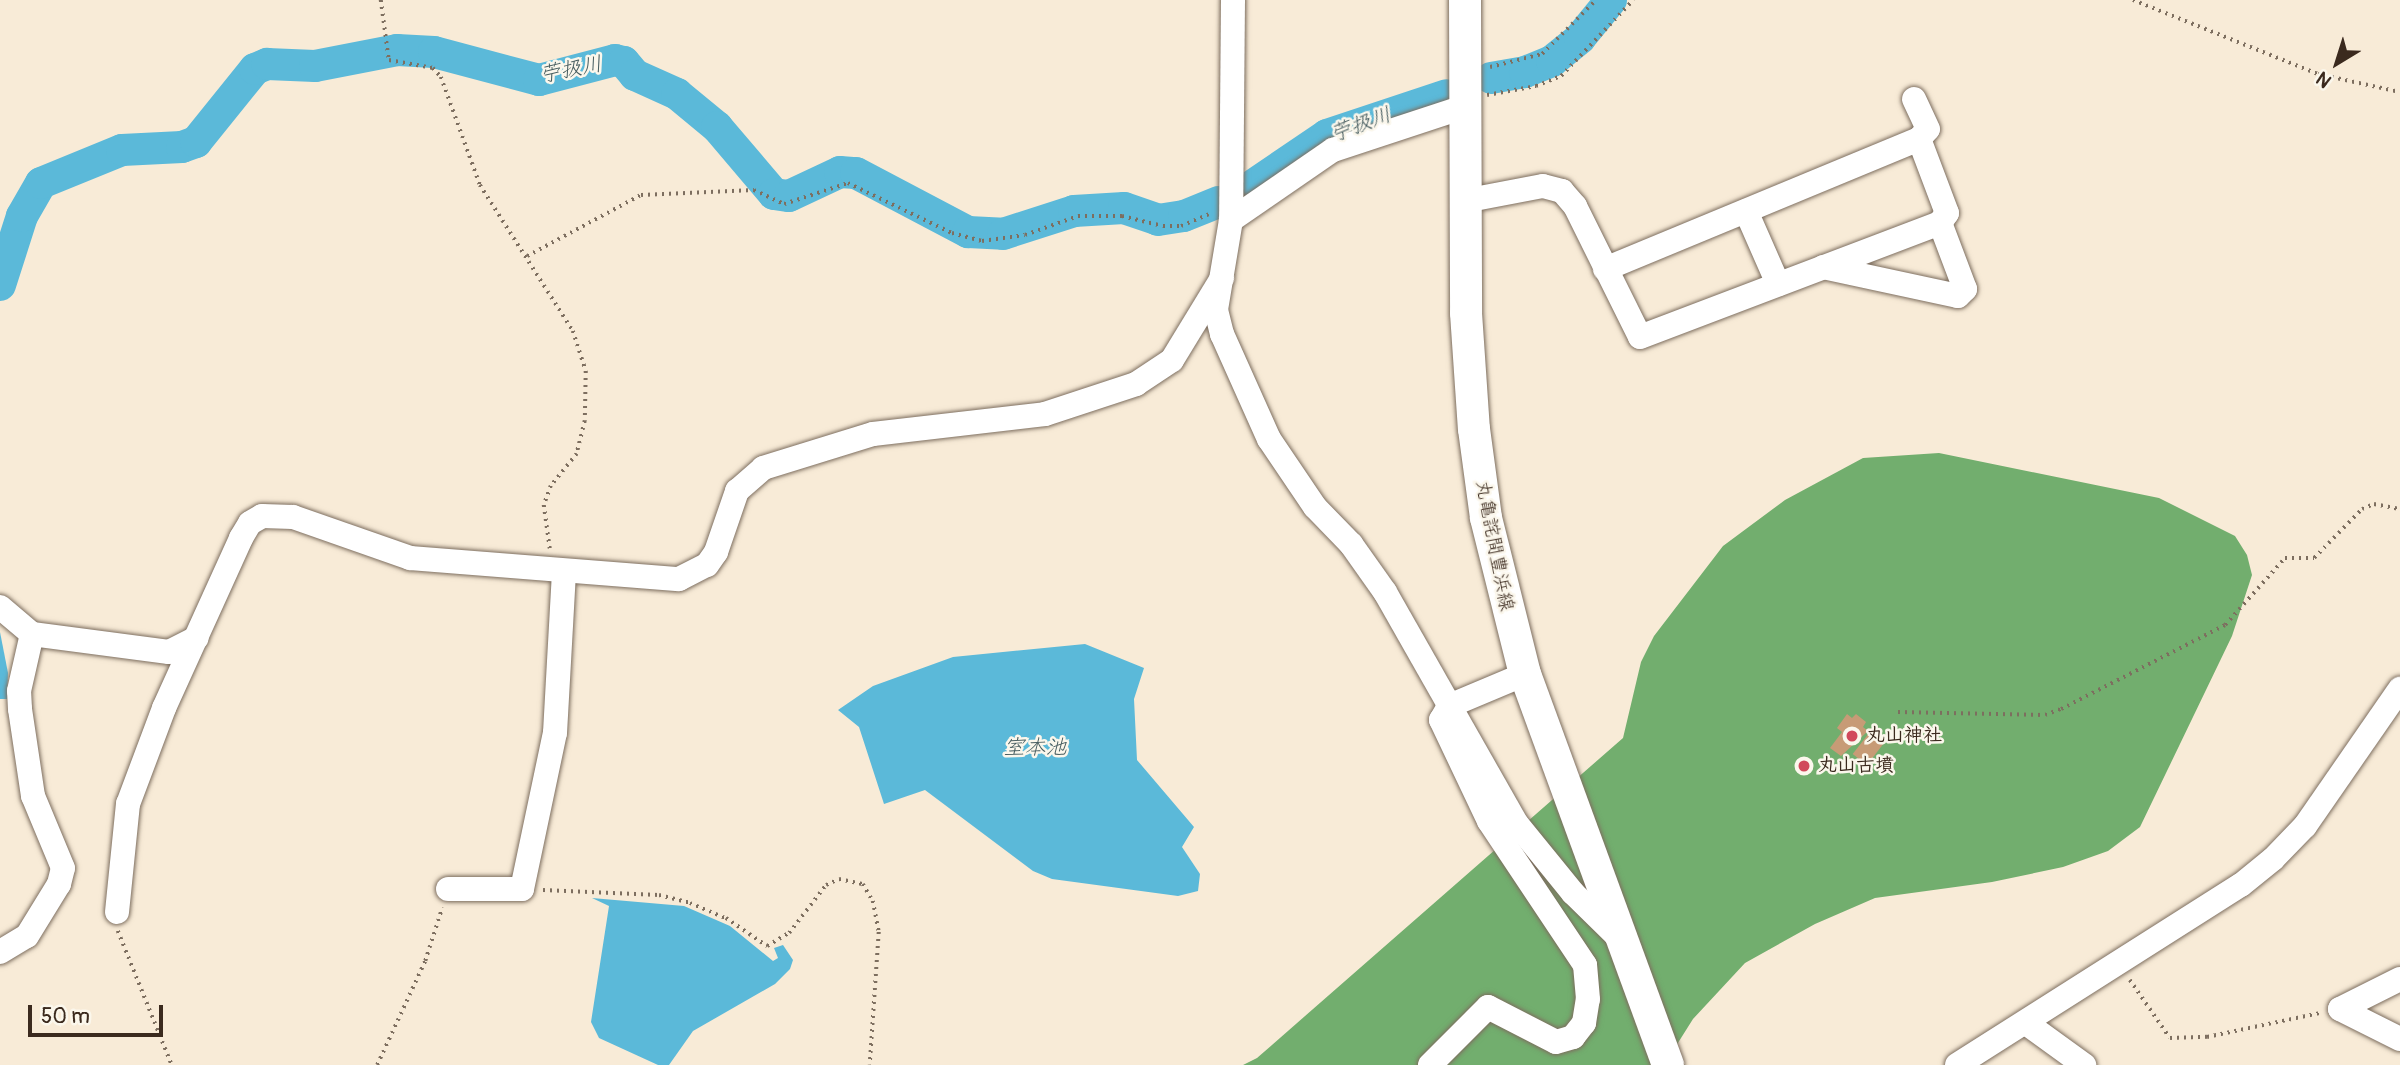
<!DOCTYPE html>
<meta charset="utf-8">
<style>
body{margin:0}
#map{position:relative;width:2400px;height:1065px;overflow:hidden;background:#f8ebd7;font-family:Pangolin,"Klee One",sans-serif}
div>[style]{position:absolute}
.forest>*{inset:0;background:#72ae6e}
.water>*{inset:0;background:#5bb9d9}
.river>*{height:32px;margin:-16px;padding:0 16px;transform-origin:16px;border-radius:16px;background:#5bb9d9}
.building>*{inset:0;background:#c79b76;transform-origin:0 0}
.path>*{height:3.5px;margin-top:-1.75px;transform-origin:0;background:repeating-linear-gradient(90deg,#7d6e5f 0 2px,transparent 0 7px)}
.roads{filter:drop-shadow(0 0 2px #7d6e5f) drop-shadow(0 0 2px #7d6e5f)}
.minor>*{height:24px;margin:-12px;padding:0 12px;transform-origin:12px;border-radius:12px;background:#fff}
.major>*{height:32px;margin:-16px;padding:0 16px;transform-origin:16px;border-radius:16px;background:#fff}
.dots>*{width:19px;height:19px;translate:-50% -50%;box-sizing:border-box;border:4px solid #fbf7ec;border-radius:50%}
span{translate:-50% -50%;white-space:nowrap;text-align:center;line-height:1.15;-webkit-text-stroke:5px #fbf7ec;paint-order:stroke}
.street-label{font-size:19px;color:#3b2a1e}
.poi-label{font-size:19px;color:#3b2a1e;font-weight:700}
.left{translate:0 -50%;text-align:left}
.water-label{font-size:21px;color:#465c5f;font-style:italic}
.north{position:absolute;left:2302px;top:28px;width:70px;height:70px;-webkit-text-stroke:5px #fbf7ec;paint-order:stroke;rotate:218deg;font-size:19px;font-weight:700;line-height:28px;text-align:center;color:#3b2a1e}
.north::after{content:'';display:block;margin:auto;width:24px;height:32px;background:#3b2a1e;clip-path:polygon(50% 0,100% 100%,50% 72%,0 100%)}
.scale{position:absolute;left:28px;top:1005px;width:135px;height:32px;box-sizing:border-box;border:4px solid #3b2a1e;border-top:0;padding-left:9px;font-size:21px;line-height:24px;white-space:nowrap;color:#3b2a1e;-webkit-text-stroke:5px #fbf7ec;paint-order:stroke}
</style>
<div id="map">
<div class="forest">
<i style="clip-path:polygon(1939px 453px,2159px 498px,2235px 536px,2247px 555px,2252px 575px,2232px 636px,2140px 827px,2108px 851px,2063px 867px,1992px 882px,1875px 898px,1815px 924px,1745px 963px,1693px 1019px,1664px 1065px,1243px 1065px,1257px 1058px,1623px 738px,1641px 662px,1654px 636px,1723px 546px,1785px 500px,1863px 458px)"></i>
</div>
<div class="water">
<i style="clip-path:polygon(0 632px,8px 673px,7px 699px,0 699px)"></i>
<i style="clip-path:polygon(1085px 644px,1144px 668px,1134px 699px,1137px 760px,1194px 827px,1182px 847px,1200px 874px,1198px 891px,1178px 896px,1052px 879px,1033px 871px,925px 790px,884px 804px,859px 727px,838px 710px,873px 686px,953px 657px)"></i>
<i style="clip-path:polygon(592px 898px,684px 906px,730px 926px,773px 961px,778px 958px,774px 948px,783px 945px,793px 960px,790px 969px,775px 984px,693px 1031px,669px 1065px,658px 1065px,599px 1038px,591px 1022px,609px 906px)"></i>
</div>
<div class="river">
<i style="left:1491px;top:78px;width:35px;rotate:-10deg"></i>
<i style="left:1525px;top:72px;width:29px;rotate:-22deg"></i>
<i style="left:1552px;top:61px;width:36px;rotate:-39deg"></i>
<i style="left:1580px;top:38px;width:49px;rotate:-50.8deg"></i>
<i style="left:1246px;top:190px;width:98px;rotate:-34.2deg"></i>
<i style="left:1327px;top:135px;width:126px;rotate:-18.4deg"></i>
<i style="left:0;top:285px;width:72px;rotate:-72.3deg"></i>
<i style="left:22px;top:216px;width:38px;rotate:-60deg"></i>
<i style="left:41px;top:183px;width:87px;rotate:-22.2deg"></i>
<i style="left:122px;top:150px;width:60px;rotate:-2.9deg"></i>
<i style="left:182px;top:147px;width:15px;rotate:-20deg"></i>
<i style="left:196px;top:142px;width:94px;rotate:-51.1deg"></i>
<i style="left:255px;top:69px;width:13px;rotate:-23deg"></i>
<i style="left:267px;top:64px;width:48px;rotate:2.4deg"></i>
<i style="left:315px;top:66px;width:84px;rotate:-11deg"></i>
<i style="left:397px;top:50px;width:37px;rotate:3deg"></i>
<i style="left:434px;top:52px;width:109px;rotate:14.9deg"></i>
<i style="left:539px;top:80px;width:79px;rotate:-14.7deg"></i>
<i style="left:615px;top:60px;width:9px;rotate:13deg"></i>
<i style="left:624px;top:62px;width:17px;rotate:50deg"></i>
<i style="left:635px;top:75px;width:46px;rotate:24.3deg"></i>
<i style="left:677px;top:94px;width:52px;rotate:39.5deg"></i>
<i style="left:717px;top:127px;width:88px;rotate:49.6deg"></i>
<i style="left:774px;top:194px;width:15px;rotate:8deg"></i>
<i style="left:789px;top:196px;width:56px;rotate:-25.2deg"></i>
<i style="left:840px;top:172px;width:16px;rotate:4deg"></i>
<i style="left:856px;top:173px;width:127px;rotate:27.8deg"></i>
<i style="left:968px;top:232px;width:35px;rotate:3deg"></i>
<i style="left:1003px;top:234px;width:75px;rotate:-17.9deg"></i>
<i style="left:1074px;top:211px;width:50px;rotate:-3.4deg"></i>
<i style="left:1124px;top:208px;width:36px;rotate:19deg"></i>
<i style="left:1158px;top:220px;width:26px;rotate:-9deg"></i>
<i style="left:1184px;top:216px;width:37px;rotate:-22deg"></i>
</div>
<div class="building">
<i style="clip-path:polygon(1847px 714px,1852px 718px,1856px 714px,1866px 722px,1863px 727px,1868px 731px,1841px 756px,1830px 748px,1842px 732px,1837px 728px)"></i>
<i style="left:1873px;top:728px;width:18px;height:33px;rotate:38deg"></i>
</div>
<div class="path">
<i style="left:381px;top:0;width:61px;rotate:82.4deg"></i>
<i style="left:389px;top:60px;width:45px;rotate:10.3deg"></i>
<i style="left:433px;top:68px;width:12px;rotate:48deg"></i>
<i style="left:441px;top:77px;width:115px;rotate:70.1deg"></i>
<i style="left:480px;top:185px;width:173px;rotate:57.5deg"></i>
<i style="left:573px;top:331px;width:42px;rotate:72deg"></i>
<i style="left:586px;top:371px;width:50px;rotate:91.1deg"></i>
<i style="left:585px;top:421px;width:34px;rotate:104deg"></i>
<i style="left:577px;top:454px;width:41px;rotate:129.1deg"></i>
<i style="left:551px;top:486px;width:20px;rotate:110deg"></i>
<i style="left:544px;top:505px;width:44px;rotate:82.2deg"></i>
<i style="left:2133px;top:0;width:199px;rotate:21.8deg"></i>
<i style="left:2318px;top:74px;width:84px;rotate:12.4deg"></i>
<i style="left:1490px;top:67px;width:54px;rotate:-14deg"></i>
<i style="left:1542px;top:54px;width:76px;rotate:-45deg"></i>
<i style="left:1487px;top:95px;width:50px;rotate:-10.4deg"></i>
<i style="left:1536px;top:86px;width:27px;rotate:-22deg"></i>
<i style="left:1561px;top:76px;width:105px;rotate:-46.5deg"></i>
<i style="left:527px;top:256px;width:129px;rotate:-28.2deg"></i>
<i style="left:641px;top:195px;width:113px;rotate:-2.5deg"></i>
<i style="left:754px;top:190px;width:33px;rotate:25deg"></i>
<i style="left:784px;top:204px;width:67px;rotate:-18.2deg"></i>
<i style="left:848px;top:183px;width:115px;rotate:25.7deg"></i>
<i style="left:952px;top:233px;width:31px;rotate:15deg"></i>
<i style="left:982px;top:241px;width:43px;rotate:-7.9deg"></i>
<i style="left:1025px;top:235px;width:56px;rotate:-19.7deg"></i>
<i style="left:1078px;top:216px;width:44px"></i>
<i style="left:1122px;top:216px;width:42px;rotate:13.7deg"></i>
<i style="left:1163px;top:226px;width:18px"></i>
<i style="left:1181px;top:226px;width:30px;rotate:-23deg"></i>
<i style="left:1898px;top:712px;width:147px;rotate:1.2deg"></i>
<i style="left:2045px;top:715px;width:17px;rotate:-21deg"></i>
<i style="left:2061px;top:709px;width:184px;rotate:-27.1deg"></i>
<i style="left:2225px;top:625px;width:90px;rotate:-48.2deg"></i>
<i style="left:2285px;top:558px;width:29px"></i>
<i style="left:2314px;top:558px;width:69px;rotate:-45.6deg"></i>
<i style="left:2362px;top:509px;width:13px;rotate:-23deg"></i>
<i style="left:2374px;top:504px;width:26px;rotate:11deg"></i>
<i style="left:543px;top:890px;width:116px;rotate:2.5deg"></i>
<i style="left:659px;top:895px;width:32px;rotate:14deg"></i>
<i style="left:690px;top:903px;width:39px;rotate:23deg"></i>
<i style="left:726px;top:918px;width:50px;rotate:34.3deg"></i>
<i style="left:767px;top:946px;width:26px;rotate:-31deg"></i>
<i style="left:789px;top:933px;width:61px;rotate:-52.4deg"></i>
<i style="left:826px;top:885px;width:14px;rotate:-25deg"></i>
<i style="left:839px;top:879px;width:25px;rotate:12deg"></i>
<i style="left:863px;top:884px;width:20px;rotate:60deg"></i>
<i style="left:873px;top:901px;width:32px;rotate:79deg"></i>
<i style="left:879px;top:932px;width:133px;rotate:93.9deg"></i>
<i style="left:118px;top:931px;width:144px;rotate:68.1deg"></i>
<i style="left:2130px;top:980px;width:70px;rotate:55.4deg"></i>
<i style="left:2170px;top:1038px;width:37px;rotate:-2deg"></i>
<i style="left:2207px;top:1037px;width:116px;rotate:-12deg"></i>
<i style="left:377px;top:1065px;width:115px;rotate:-65.2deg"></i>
<i style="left:425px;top:961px;width:56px;rotate:-72.2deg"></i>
</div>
<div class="roads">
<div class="minor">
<i style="left:1233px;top:0;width:220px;rotate:90.5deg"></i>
<i style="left:1231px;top:220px;width:91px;rotate:99.5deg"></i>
<i style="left:1216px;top:310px;width:25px;rotate:76deg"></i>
<i style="left:1222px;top:334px;width:115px;rotate:65.9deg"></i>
<i style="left:1269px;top:439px;width:82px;rotate:55.9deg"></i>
<i style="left:1315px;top:507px;width:52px;rotate:45.8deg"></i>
<i style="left:1351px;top:544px;width:59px;rotate:54.7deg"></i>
<i style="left:1385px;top:592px;width:267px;rotate:60.4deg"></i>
<i style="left:1517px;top:824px;width:89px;rotate:50.9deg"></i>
<i style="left:1573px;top:893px;width:66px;rotate:44.4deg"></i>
<i style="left:1464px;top:201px;width:80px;rotate:-10.8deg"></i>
<i style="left:1543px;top:186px;width:20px;rotate:15deg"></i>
<i style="left:1562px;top:191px;width:20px;rotate:49deg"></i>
<i style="left:1575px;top:206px;width:146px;rotate:63.6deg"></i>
<i style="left:1640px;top:337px;width:321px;rotate:-20.8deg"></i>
<i style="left:1940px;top:223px;width:12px;rotate:-55deg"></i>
<i style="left:1947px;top:213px;width:79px;rotate:-110.7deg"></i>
<i style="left:1919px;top:139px;width:13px;rotate:-48deg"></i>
<i style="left:1928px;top:129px;width:33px;rotate:-115deg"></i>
<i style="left:1746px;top:211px;width:80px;rotate:66.3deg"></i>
<i style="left:1231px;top:220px;width:124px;rotate:-34.5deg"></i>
<i style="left:1333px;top:150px;width:138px;rotate:-18.2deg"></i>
<i style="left:1823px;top:267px;width:138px;rotate:12.1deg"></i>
<i style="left:1958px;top:296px;width:10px;rotate:-45deg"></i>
<i style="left:1965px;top:289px;width:71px;rotate:-110.7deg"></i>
<i style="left:1605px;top:269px;width:340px;rotate:-22.5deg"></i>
<i style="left:0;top:607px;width:42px;rotate:40.2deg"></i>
<i style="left:32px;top:634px;width:138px;rotate:7.5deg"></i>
<i style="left:169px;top:652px;width:31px;rotate:-27deg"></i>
<i style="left:448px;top:889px;width:74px"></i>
<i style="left:522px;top:889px;width:159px;rotate:-78.1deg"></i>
<i style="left:555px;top:733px;width:162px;rotate:-86.8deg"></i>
<i style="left:117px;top:912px;width:109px;rotate:-84.2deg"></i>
<i style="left:128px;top:804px;width:103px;rotate:-69.4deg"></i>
<i style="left:164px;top:708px;width:187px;rotate:-65.6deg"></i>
<i style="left:241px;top:538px;width:17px;rotate:-59deg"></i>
<i style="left:250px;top:523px;width:14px;rotate:-30deg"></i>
<i style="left:262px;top:516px;width:31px;rotate:2deg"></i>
<i style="left:293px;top:517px;width:124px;rotate:19.3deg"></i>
<i style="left:410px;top:558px;width:270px;rotate:4.5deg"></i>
<i style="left:679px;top:579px;width:31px;rotate:-27deg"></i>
<i style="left:707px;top:565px;width:16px;rotate:-55deg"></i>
<i style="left:716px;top:552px;width:65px;rotate:-71deg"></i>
<i style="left:737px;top:491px;width:35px;rotate:-41deg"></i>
<i style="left:763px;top:468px;width:115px;rotate:-17.2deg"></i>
<i style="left:873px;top:434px;width:173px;rotate:-6.6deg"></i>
<i style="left:1045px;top:414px;width:96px;rotate:-18.2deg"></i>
<i style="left:1136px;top:384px;width:43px;rotate:-33.7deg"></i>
<i style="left:1172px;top:360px;width:96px;rotate:-58.6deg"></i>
<i style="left:0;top:952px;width:31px;rotate:-31deg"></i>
<i style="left:27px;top:936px;width:61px;rotate:-58.4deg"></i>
<i style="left:59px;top:884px;width:16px;rotate:-76deg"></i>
<i style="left:63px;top:868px;width:78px;rotate:-112.6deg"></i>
<i style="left:33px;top:796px;width:88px;rotate:-98.5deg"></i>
<i style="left:20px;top:709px;width:18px;rotate:-93deg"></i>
<i style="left:19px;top:691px;width:58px;rotate:-77.2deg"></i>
<i style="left:2340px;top:1009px;width:67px;rotate:26.6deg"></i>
<i style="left:2340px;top:1009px;width:67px;rotate:-26.6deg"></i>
<i style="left:2026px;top:1023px;width:72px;rotate:35.9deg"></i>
<i style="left:1430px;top:1065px;width:82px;rotate:-45deg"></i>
<i style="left:1488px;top:1007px;width:76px;rotate:27.2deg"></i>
<i style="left:1556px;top:1042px;width:18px;rotate:-16deg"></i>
<i style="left:1573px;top:1037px;width:18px;rotate:-52deg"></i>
<i style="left:1584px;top:1023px;width:24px;rotate:-81deg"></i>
<i style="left:1588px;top:999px;width:34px;rotate:-95deg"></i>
<i style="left:1585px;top:965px;width:173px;rotate:-123.7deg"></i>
<i style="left:1489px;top:821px;width:112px;rotate:-115.4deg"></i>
<i style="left:1441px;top:720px;width:16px;rotate:-60deg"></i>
<i style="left:1449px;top:706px;width:82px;rotate:-22.8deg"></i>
<i style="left:1957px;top:1065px;width:336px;rotate:-32.4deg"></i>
<i style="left:2241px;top:885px;width:41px;rotate:-39.1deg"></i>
<i style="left:2273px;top:859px;width:46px;rotate:-45.9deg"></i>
<i style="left:2305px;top:826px;width:167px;rotate:-55.3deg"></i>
</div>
<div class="major">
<i style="left:1465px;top:0;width:313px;rotate:89.8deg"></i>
<i style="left:1466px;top:313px;width:116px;rotate:86.1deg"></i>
<i style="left:1474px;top:429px;width:90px;rotate:82.3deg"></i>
<i style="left:1486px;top:518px;width:161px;rotate:76deg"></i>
<i style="left:1525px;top:674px;width:416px;rotate:69.9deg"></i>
</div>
</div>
<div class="dots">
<i style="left:1852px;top:736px;background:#d1495b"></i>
<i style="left:1804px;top:766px;background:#d1495b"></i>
</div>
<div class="street-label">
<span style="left:1494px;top:546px;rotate:79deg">丸亀詫間豊浜線</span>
</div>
<div class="poi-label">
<span class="left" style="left:1866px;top:736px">丸山神社</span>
<span class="left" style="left:1818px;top:766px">丸山古墳</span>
</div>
<div class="water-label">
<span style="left:571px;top:70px;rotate:-11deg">苧扱川</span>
<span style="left:1361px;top:125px;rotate:-20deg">苧扱川</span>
<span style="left:1035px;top:748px">室本池</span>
</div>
<div class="north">N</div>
<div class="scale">50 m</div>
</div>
